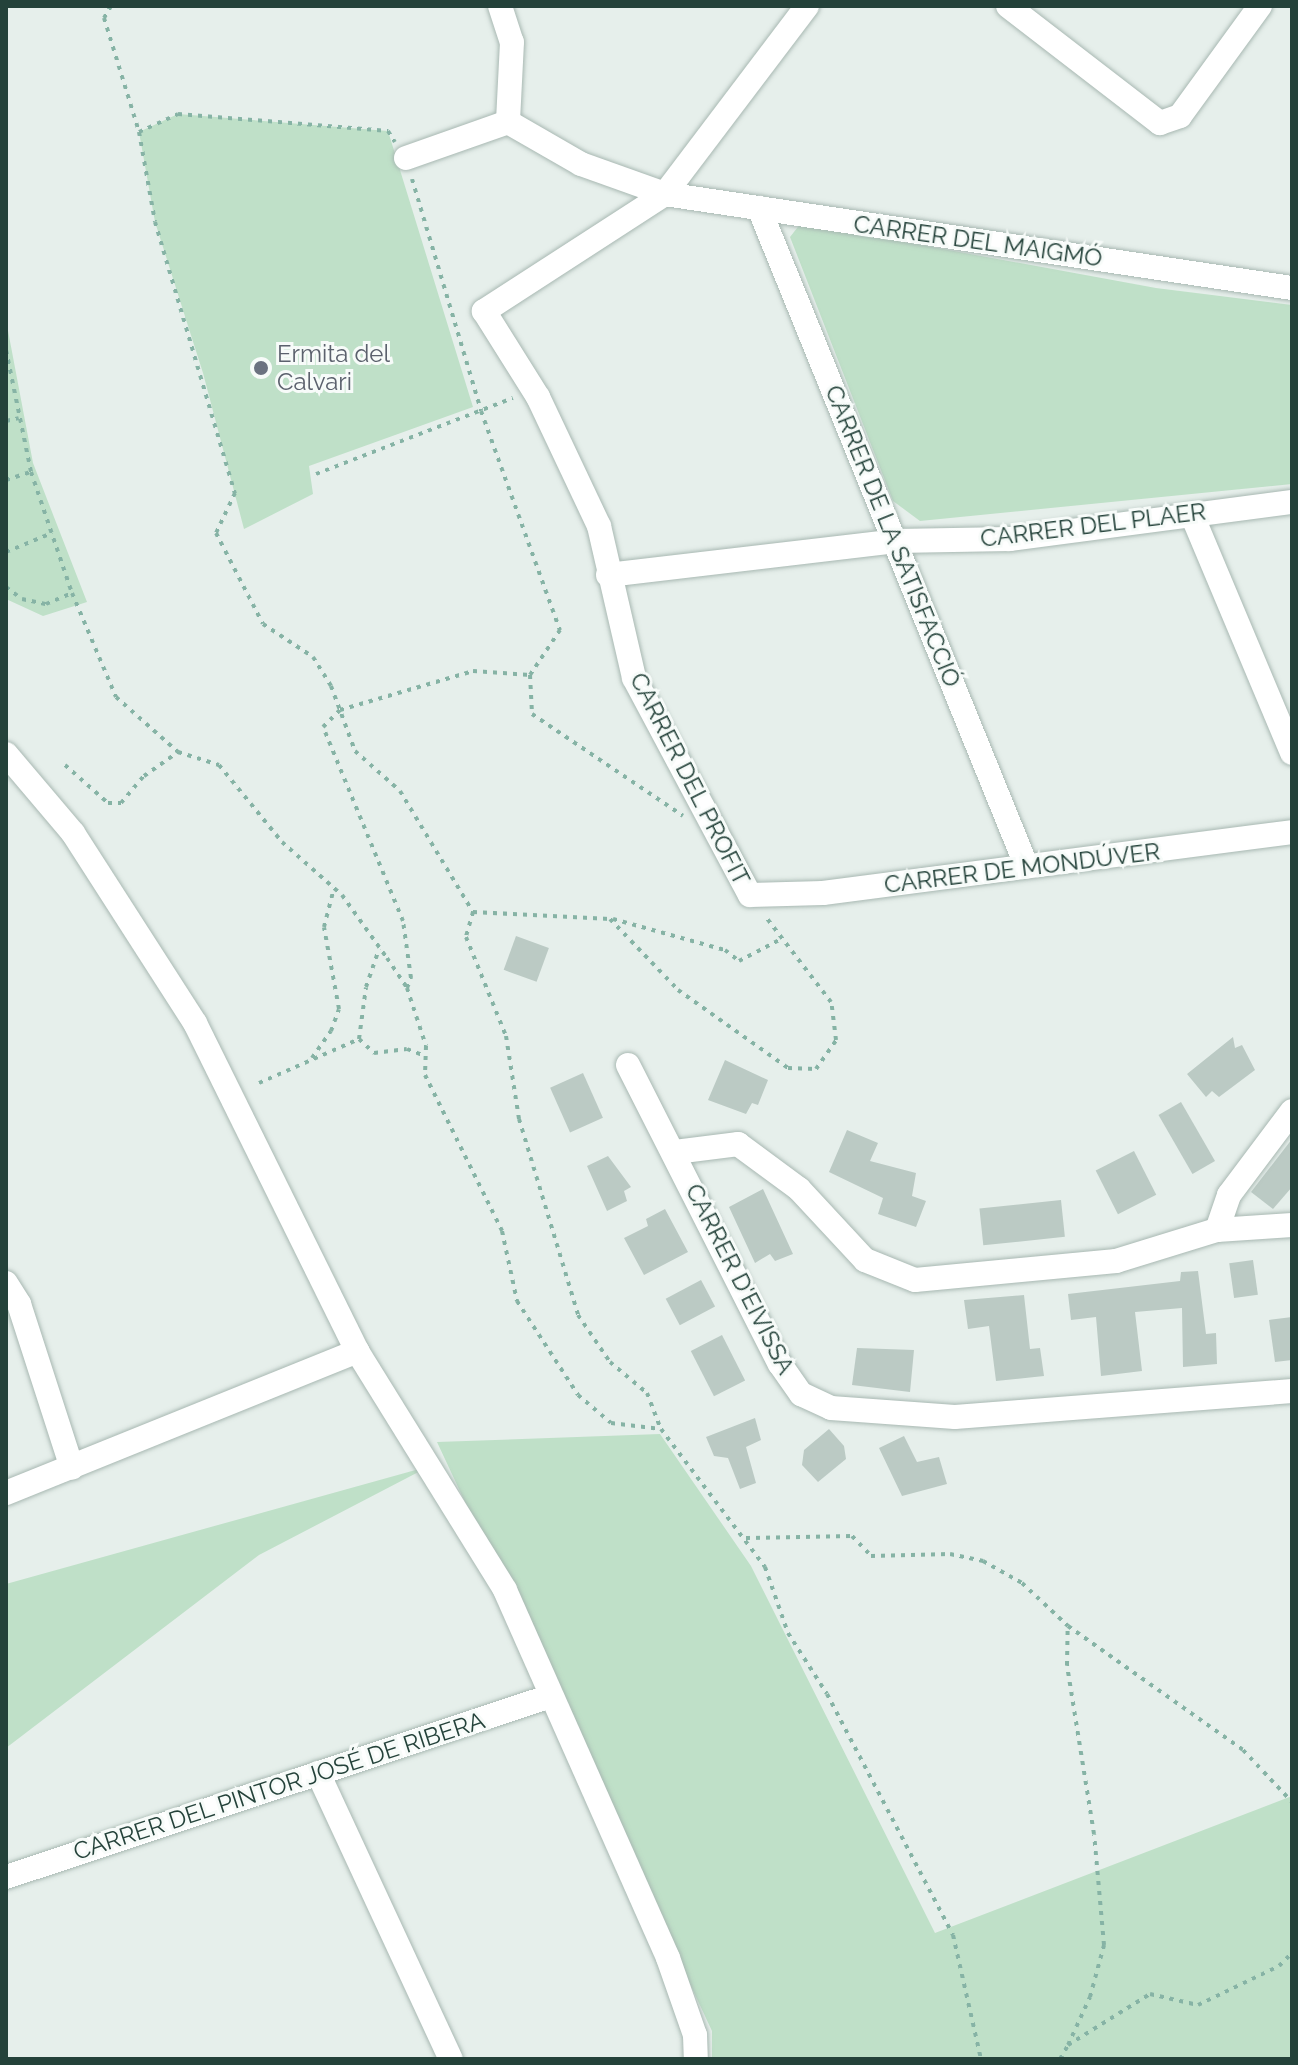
<!DOCTYPE html>
<meta charset="utf-8">
<style>
body{margin:0}
#map{position:relative;width:1298px;height:2065px;overflow:hidden;background:#e6efeb;font-family:Raleway,sans-serif}
div>[style]{position:absolute}
.green>*{inset:0;background:#bfe0c8}
.building>*{inset:0;background:#bbcac4;transform-origin:0 0}
.path>*{height:4px;margin-top:-2px;transform-origin:0;background:repeating-linear-gradient(90deg,#86b3a5 0 4px,transparent 0 10px)}
.roads{filter:drop-shadow(0 0 2px #a8b8b2) drop-shadow(0 0 2px #a8b8b2)}
.minor>*{height:24px;margin:-12px;padding:0 12px;transform-origin:12px;border-radius:12px;background:#fff}
.dots>*{width:22px;height:22px;translate:-50% -50%;box-sizing:border-box;border:4px solid #f7fbf9;border-radius:50%}
span{translate:-50% -50%;white-space:nowrap;text-align:center;line-height:1.15;-webkit-text-stroke:6px #f7fbf9;paint-order:stroke}
.street-label{font-size:24px;color:#24423a}
.worship-label{font-size:24px;color:#5b616d}
.left{translate:0 -50%;text-align:left}
.frame{position:absolute;inset:0;border:8px solid #24423a;pointer-events:none}
</style>
<div id="map">
<div class="green">
<i style="clip-path:polygon(178px 114px,388px 131px,473px 407px,309px 466px,313px 494px,244px 529px,203px 373px,155px 222px,139px 132px)"></i>
<i style="clip-path:polygon(801px 223px,1156px 288px,1292px 305px,1292px 484px,920px 521px,893px 501px,790px 237px)"></i>
<i style="clip-path:polygon(6px 320px,33px 463px,87px 602px,43px 616px,6px 599px)"></i>
<i style="clip-path:polygon(660px 1434px,751px 1566px,935px 1933px,1292px 1796px,1292px 2059px,712px 2059px,712px 2031px,437px 1442px)"></i>
<i style="clip-path:polygon(430px 1466px,259px 1555px,6px 1748px,6px 1584px)"></i>
</div>
<div class="building">
<i style="left:516px;top:936px;width:35px;height:36px;rotate:20deg"></i>
<i style="clip-path:polygon(1233px 1037px,1235px 1048px,1242px 1045px,1255px 1070px,1219px 1097px,1212px 1091px,1206px 1097px,1187px 1074px)"></i>
<i style="clip-path:polygon(725px 1060px,768px 1080px,758px 1105px,752px 1103px,746px 1114px,708px 1100px)"></i>
<i style="left:583px;top:1073px;width:49px;height:36px;rotate:66deg"></i>
<i style="left:1181px;top:1102px;width:68px;height:26px;rotate:60deg"></i>
<i style="clip-path:polygon(847px 1130px,878px 1143px,870px 1161px,916px 1173px,912px 1196px,926px 1201px,916px 1227px,878px 1214px,883px 1198px,829px 1172px)"></i>
<i style="clip-path:polygon(1292px 1139px,1292px 1187px,1273px 1209px,1251px 1192px)"></i>
<i style="left:1134px;top:1151px;width:49px;height:43px;rotate:63deg"></i>
<i style="clip-path:polygon(608px 1156px,631px 1187px,624px 1191px,627px 1201px,607px 1211px,587px 1166px)"></i>
<i style="clip-path:polygon(763px 1189px,793px 1254px,775px 1261px,770px 1254px,755px 1263px,729px 1207px)"></i>
<i style="left:1061px;top:1200px;width:37px;height:82px;rotate:84deg"></i>
<i style="clip-path:polygon(665px 1209px,688px 1252px,644px 1275px,624px 1238px,648px 1226px,646px 1219px)"></i>
<i style="left:1253px;top:1260px;width:35px;height:24px;rotate:82deg"></i>
<i style="clip-path:polygon(1198px 1271px,1206px 1334px,1216px 1333px,1217px 1364px,1183px 1367px,1182px 1308px,1135px 1312px,1142px 1371px,1101px 1376px,1096px 1317px,1071px 1320px,1068px 1294px,1180px 1281px,1181px 1272px)"></i>
<i style="left:701px;top:1280px;width:30px;height:40px;rotate:62deg"></i>
<i style="clip-path:polygon(1024px 1295px,1030px 1349px,1040px 1348px,1044px 1376px,996px 1381px,989px 1326px,968px 1329px,964px 1300px)"></i>
<i style="clip-path:polygon(1292px 1317px,1292px 1360px,1275px 1362px,1269px 1320px)"></i>
<i style="left:722px;top:1335px;width:51px;height:35px;rotate:63deg"></i>
<i style="clip-path:polygon(857px 1348px,914px 1350px,910px 1392px,852px 1385px)"></i>
<i style="clip-path:polygon(755px 1418px,761px 1440px,746px 1447px,756px 1483px,740px 1489px,728px 1458px,714px 1456px,706px 1437px)"></i>
<i style="clip-path:polygon(829px 1429px,844px 1446px,846px 1459px,818px 1482px,802px 1465px,804px 1450px)"></i>
<i style="clip-path:polygon(904px 1436px,917px 1462px,939px 1457px,947px 1484px,902px 1496px,879px 1448px)"></i>
</div>
<div class="path">
<i style="left:111px;top:6px;width:14px;rotate:120deg"></i>
<i style="left:104px;top:18px;width:119px;rotate:72.9deg"></i>
<i style="left:139px;top:132px;width:91px;rotate:79.9deg"></i>
<i style="left:155px;top:222px;width:283px;rotate:73.6deg"></i>
<i style="left:235px;top:493px;width:44px;rotate:115.4deg"></i>
<i style="left:216px;top:533px;width:102px;rotate:62.7deg"></i>
<i style="left:263px;top:624px;width:60px;rotate:33.4deg"></i>
<i style="left:313px;top:657px;width:34px;rotate:58deg"></i>
<i style="left:331px;top:686px;width:69px;rotate:69.7deg"></i>
<i style="left:355px;top:751px;width:60px;rotate:41.6deg"></i>
<i style="left:400px;top:791px;width:141px;rotate:58.9deg"></i>
<i style="left:473px;top:912px;width:137px;rotate:2.9deg"></i>
<i style="left:610px;top:919px;width:98px;rotate:46.2deg"></i>
<i style="left:678px;top:990px;width:135px;rotate:35.3deg"></i>
<i style="left:788px;top:1068px;width:28px;rotate:2deg"></i>
<i style="left:816px;top:1069px;width:35px;rotate:-55deg"></i>
<i style="left:836px;top:1040px;width:38px;rotate:-97deg"></i>
<i style="left:831px;top:1002px;width:108px;rotate:-127.5deg"></i>
<i style="left:139px;top:132px;width:43px;rotate:-24.8deg"></i>
<i style="left:178px;top:114px;width:211px;rotate:4.6deg"></i>
<i style="left:388px;top:131px;width:13px;rotate:58deg"></i>
<i style="left:412px;top:179px;width:242px;rotate:73.4deg"></i>
<i style="left:481px;top:411px;width:233px;rotate:70.2deg"></i>
<i style="left:560px;top:630px;width:54px;rotate:123.7deg"></i>
<i style="left:530px;top:675px;width:39px;rotate:87deg"></i>
<i style="left:532px;top:714px;width:182px;rotate:34deg"></i>
<i style="left:6px;top:350px;width:125px;rotate:78.4deg"></i>
<i style="left:31px;top:472px;width:128px;rotate:71.3deg"></i>
<i style="left:72px;top:593px;width:113px;rotate:67.1deg"></i>
<i style="left:116px;top:697px;width:83px;rotate:41.6deg"></i>
<i style="left:6px;top:421px;width:13px;rotate:-13deg"></i>
<i style="left:316px;top:474px;width:211px;rotate:-21.1deg"></i>
<i style="left:6px;top:480px;width:25px;rotate:-18deg"></i>
<i style="left:6px;top:552px;width:50px;rotate:-22.4deg"></i>
<i style="left:6px;top:587px;width:20px;rotate:37deg"></i>
<i style="left:22px;top:599px;width:25px;rotate:12deg"></i>
<i style="left:46px;top:604px;width:28px;rotate:-23deg"></i>
<i style="left:65px;top:765px;width:57px;rotate:41.5deg"></i>
<i style="left:108px;top:803px;width:13px"></i>
<i style="left:121px;top:803px;width:35px;rotate:-50deg"></i>
<i style="left:144px;top:776px;width:42px;rotate:-35.2deg"></i>
<i style="left:178px;top:752px;width:43px;rotate:17.6deg"></i>
<i style="left:219px;top:765px;width:99px;rotate:50.7deg"></i>
<i style="left:282px;top:842px;width:80px;rotate:41.5deg"></i>
<i style="left:342px;top:895px;width:77px;rotate:54.5deg"></i>
<i style="left:387px;top:958px;width:36px;rotate:56deg"></i>
<i style="left:407px;top:988px;width:61px;rotate:71.9deg"></i>
<i style="left:426px;top:1046px;width:29px;rotate:92deg"></i>
<i style="left:425px;top:1075px;width:174px;rotate:63.7deg"></i>
<i style="left:502px;top:1231px;width:72px;rotate:77.9deg"></i>
<i style="left:517px;top:1301px;width:112px;rotate:57deg"></i>
<i style="left:578px;top:1395px;width:43px;rotate:40.3deg"></i>
<i style="left:611px;top:1423px;width:50px;rotate:6.8deg"></i>
<i style="left:661px;top:1429px;width:173px;rotate:53deg"></i>
<i style="left:765px;top:1567px;width:70px;rotate:70.8deg"></i>
<i style="left:788px;top:1633px;width:72px;rotate:57.4deg"></i>
<i style="left:827px;top:1694px;width:272px;rotate:62.4deg"></i>
<i style="left:953px;top:1935px;width:127px;rotate:77.3deg"></i>
<i style="left:473px;top:912px;width:26px;rotate:106deg"></i>
<i style="left:466px;top:937px;width:107px;rotate:68deg"></i>
<i style="left:506px;top:1036px;width:84px;rotate:81.1deg"></i>
<i style="left:519px;top:1119px;width:205px;rotate:73.2deg"></i>
<i style="left:578px;top:1315px;width:57px;rotate:55.8deg"></i>
<i style="left:610px;top:1362px;width:48px;rotate:40deg"></i>
<i style="left:647px;top:1393px;width:39px;rotate:69deg"></i>
<i style="left:613px;top:919px;width:116px;rotate:15.5deg"></i>
<i style="left:725px;top:950px;width:18px;rotate:38deg"></i>
<i style="left:739px;top:961px;width:47px;rotate:-27.6deg"></i>
<i style="left:407px;top:988px;width:11px;rotate:-68deg"></i>
<i style="left:411px;top:978px;width:58px;rotate:-98deg"></i>
<i style="left:403px;top:921px;width:210px;rotate:-112.4deg"></i>
<i style="left:323px;top:727px;width:24px;rotate:-45deg"></i>
<i style="left:340px;top:710px;width:139px;rotate:-16.3deg"></i>
<i style="left:473px;top:671px;width:57px;rotate:4deg"></i>
<i style="left:359px;top:1039px;width:52px;rotate:-82.3deg"></i>
<i style="left:366px;top:987px;width:40px;rotate:-71.1deg"></i>
<i style="left:312px;top:1058px;width:33px;rotate:-55deg"></i>
<i style="left:331px;top:1031px;width:23px;rotate:-70deg"></i>
<i style="left:339px;top:1009px;width:83px;rotate:-100.4deg"></i>
<i style="left:324px;top:927px;width:40px;rotate:-75.6deg"></i>
<i style="left:259px;top:1083px;width:109px;rotate:-23.7deg"></i>
<i style="left:359px;top:1039px;width:21px;rotate:43deg"></i>
<i style="left:374px;top:1053px;width:33px;rotate:-7deg"></i>
<i style="left:407px;top:1049px;width:19px;rotate:21deg"></i>
<i style="left:746px;top:1538px;width:106px;rotate:-1.1deg"></i>
<i style="left:852px;top:1536px;width:28px;rotate:46deg"></i>
<i style="left:871px;top:1556px;width:79px;rotate:-1.5deg"></i>
<i style="left:950px;top:1554px;width:34px;rotate:12deg"></i>
<i style="left:983px;top:1561px;width:45px;rotate:29.4deg"></i>
<i style="left:1022px;top:1583px;width:63px;rotate:43.1deg"></i>
<i style="left:1068px;top:1626px;width:214px;rotate:35.3deg"></i>
<i style="left:1243px;top:1750px;width:71px;rotate:46.7deg"></i>
<i style="left:1068px;top:2045px;width:53px;rotate:-65.4deg"></i>
<i style="left:1090px;top:1997px;width:54px;rotate:-74.9deg"></i>
<i style="left:1104px;top:1945px;width:111px;rotate:-95.1deg"></i>
<i style="left:1094px;top:1834px;width:171px;rotate:-99.1deg"></i>
<i style="left:1067px;top:1665px;width:39px;rotate:-89deg"></i>
<i style="left:1060px;top:2059px;width:16px;rotate:-60deg"></i>
<i style="left:1068px;top:2045px;width:97px;rotate:-31.9deg"></i>
<i style="left:1150px;top:1994px;width:49px;rotate:12.9deg"></i>
<i style="left:1198px;top:2005px;width:90px;rotate:-25.7deg"></i>
<i style="left:1279px;top:1966px;width:18px;rotate:-45deg"></i>
</div>
<div class="roads">
<div class="minor">
<i style="left:500px;top:6px;width:38px;rotate:72deg"></i>
<i style="left:512px;top:42px;width:80px;rotate:92.9deg"></i>
<i style="left:508px;top:122px;width:84px;rotate:29.9deg"></i>
<i style="left:581px;top:164px;width:89px;rotate:19.7deg"></i>
<i style="left:665px;top:194px;width:634px;rotate:8.53deg"></i>
<i style="left:807px;top:6px;width:236px;rotate:127.1deg"></i>
<i style="left:665px;top:194px;width:216px;rotate:147.1deg"></i>
<i style="left:484px;top:311px;width:102px;rotate:57.9deg"></i>
<i style="left:538px;top:397px;width:143px;rotate:64.7deg"></i>
<i style="left:599px;top:526px;width:156px;rotate:77deg"></i>
<i style="left:634px;top:678px;width:246px;rotate:61.9deg"></i>
<i style="left:750px;top:895px;width:73px;rotate:-1.6deg"></i>
<i style="left:823px;top:893px;width:473px;rotate:-7.4deg"></i>
<i style="left:1008px;top:6px;width:192px;rotate:37.6deg"></i>
<i style="left:1160px;top:123px;width:21px;rotate:-19deg"></i>
<i style="left:1180px;top:116px;width:136px;rotate:-54deg"></i>
<i style="left:406px;top:158px;width:108px;rotate:-19.4deg"></i>
<i style="left:759px;top:208px;width:709px;rotate:67.88deg"></i>
<i style="left:1192px;top:515px;width:258px;rotate:67.2deg"></i>
<i style="left:608px;top:575px;width:290px;rotate:-6.7deg"></i>
<i style="left:896px;top:541px;width:114px;rotate:-1deg"></i>
<i style="left:1010px;top:539px;width:284px;rotate:-7.5deg"></i>
<i style="left:6px;top:754px;width:104px;rotate:49.7deg"></i>
<i style="left:73px;top:833px;width:226px;rotate:57.3deg"></i>
<i style="left:195px;top:1023px;width:366px;rotate:63.7deg"></i>
<i style="left:357px;top:1351px;width:281px;rotate:58.2deg"></i>
<i style="left:505px;top:1590px;width:402px;rotate:66.1deg"></i>
<i style="left:668px;top:1958px;width:82px;rotate:70.7deg"></i>
<i style="left:695px;top:2035px;width:24px;rotate:88deg"></i>
<i style="left:628px;top:1065px;width:335px;rotate:63.1deg"></i>
<i style="left:780px;top:1364px;width:37px;rotate:55deg"></i>
<i style="left:801px;top:1394px;width:33px;rotate:25deg"></i>
<i style="left:831px;top:1408px;width:124px;rotate:4.2deg"></i>
<i style="left:955px;top:1417px;width:338px;rotate:-4.4deg"></i>
<i style="left:675px;top:1152px;width:64px;rotate:-7.2deg"></i>
<i style="left:738px;top:1144px;width:76px;rotate:36.4deg"></i>
<i style="left:799px;top:1189px;width:97px;rotate:47.1deg"></i>
<i style="left:865px;top:1260px;width:54px;rotate:21.8deg"></i>
<i style="left:915px;top:1280px;width:202px;rotate:-5.4deg"></i>
<i style="left:1116px;top:1261px;width:106px;rotate:-17.1deg"></i>
<i style="left:1217px;top:1230px;width:75px;rotate:-3.8deg"></i>
<i style="left:1217px;top:1230px;width:37px;rotate:-71deg"></i>
<i style="left:1229px;top:1195px;width:105px;rotate:-53.1deg"></i>
<i style="left:6px;top:1283px;width:25px;rotate:58deg"></i>
<i style="left:19px;top:1304px;width:172px;rotate:72.1deg"></i>
<i style="left:6px;top:1493px;width:379px;rotate:-22deg"></i>
<i style="left:318px;top:1773px;width:315px;rotate:65.1deg"></i>
<i style="left:6px;top:1877px;width:574px;rotate:-18.37deg"></i>
</div>
</div>
<div class="dots">
<i style="left:261px;top:368px;background:#6b7280"></i>
</div>
<div class="street-label">
<span style="left:978px;top:241px;rotate:8deg">CARRER DEL MAIGMÓ</span>
<span style="left:1093px;top:525px;rotate:-7deg">CARRER DEL PLAER</span>
<span style="left:893px;top:536px;rotate:68deg">CARRER DE LA SATISFACCIÓ</span>
<span style="left:690px;top:779px;rotate:63deg">CARRER DEL PROFIT</span>
<span style="left:1022px;top:868px;rotate:-7deg">CARRER DE MONDÚVER</span>
<span style="left:740px;top:1279px;rotate:63deg">CARRER D'EIVISSA</span>
<span style="left:279px;top:1786px;rotate:-18deg">CARRER DEL PINTOR JOSÉ DE RIBERA</span>
</div>
<div class="worship-label">
<span class="left" style="left:277px;top:368px">Ermita del<br>Calvari</span>
</div>
<div class="frame"></div>
</div>
